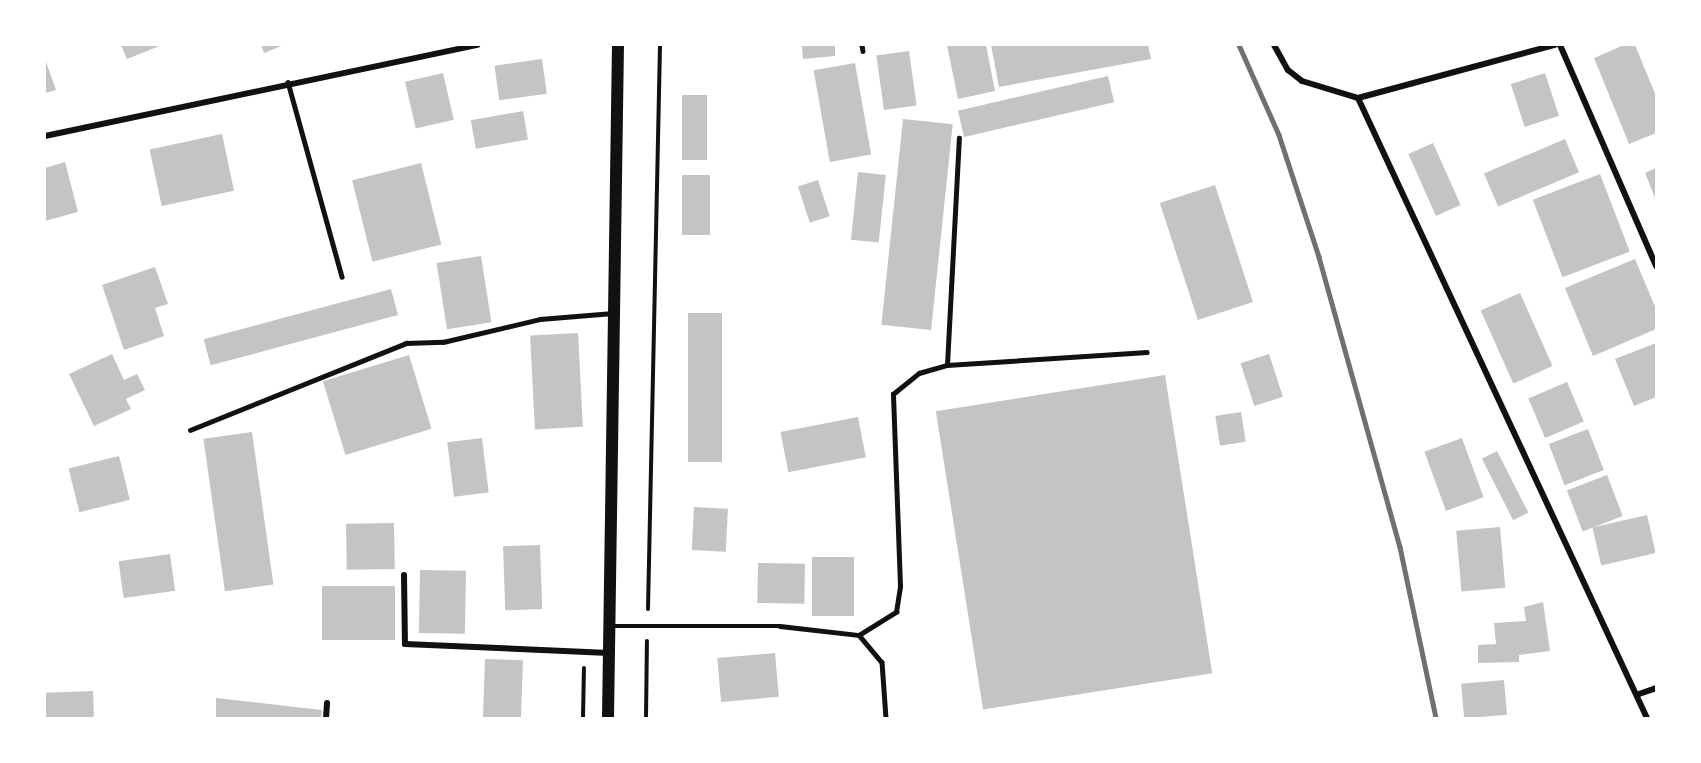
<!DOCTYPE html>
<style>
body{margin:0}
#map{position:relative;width:1701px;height:763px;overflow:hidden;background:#fff;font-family:Literata,serif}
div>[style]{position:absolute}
.building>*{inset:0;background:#c4c4c4;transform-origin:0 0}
.path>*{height:4px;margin:-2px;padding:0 2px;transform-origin:2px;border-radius:2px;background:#111}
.service>*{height:4.5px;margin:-2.25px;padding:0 2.25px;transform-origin:2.25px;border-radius:2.25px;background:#111}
.minor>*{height:6px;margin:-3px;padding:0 3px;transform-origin:3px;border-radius:3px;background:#111}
.secondary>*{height:12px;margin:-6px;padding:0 6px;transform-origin:6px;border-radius:6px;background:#111}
.rail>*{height:4.5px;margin:-2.25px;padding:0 2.25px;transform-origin:2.25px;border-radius:2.25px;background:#707070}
span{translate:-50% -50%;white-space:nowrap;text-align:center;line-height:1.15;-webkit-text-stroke:4.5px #fff;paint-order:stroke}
.frame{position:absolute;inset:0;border:46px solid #fff;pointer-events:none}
</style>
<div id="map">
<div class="building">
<i style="clip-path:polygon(121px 45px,162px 45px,127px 59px)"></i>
<i style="clip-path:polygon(261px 45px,284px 45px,264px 53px)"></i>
<i style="clip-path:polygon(802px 45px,835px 45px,835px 56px,803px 59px)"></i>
<i style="clip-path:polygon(947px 45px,986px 45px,995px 91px,958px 99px)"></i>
<i style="clip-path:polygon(991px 45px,1148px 45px,1151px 59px,999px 87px)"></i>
<i style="clip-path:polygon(1624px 45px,1635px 45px,1656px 96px,1656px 133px,1629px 144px,1594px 58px)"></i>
<i style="left:909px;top:51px;width:55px;height:33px;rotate:82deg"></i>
<i style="clip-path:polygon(45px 59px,56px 90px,45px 93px)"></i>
<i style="left:542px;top:59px;width:35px;height:48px;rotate:82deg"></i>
<i style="left:855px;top:63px;width:93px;height:42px;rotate:80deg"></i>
<i style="left:443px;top:73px;width:48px;height:39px;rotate:77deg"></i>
<i style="left:1545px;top:73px;width:45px;height:36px;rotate:72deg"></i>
<i style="left:1108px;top:76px;width:27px;height:154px;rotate:77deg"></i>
<i style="left:682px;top:95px;width:25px;height:65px"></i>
<i style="left:523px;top:111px;width:29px;height:53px;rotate:80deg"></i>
<i style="left:903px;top:119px;width:50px;height:207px;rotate:6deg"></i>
<i style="left:222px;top:134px;width:58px;height:74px;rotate:78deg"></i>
<i style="left:1565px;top:139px;width:36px;height:88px;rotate:67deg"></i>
<i style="left:1433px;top:143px;width:68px;height:27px;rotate:66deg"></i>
<i style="clip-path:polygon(65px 162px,78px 212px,45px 221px,45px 168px)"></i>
<i style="left:421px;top:163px;width:84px;height:71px;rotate:76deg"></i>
<i style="clip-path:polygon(1656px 168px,1656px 200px,1645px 173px)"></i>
<i style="left:858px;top:172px;width:28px;height:68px;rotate:6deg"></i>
<i style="left:1600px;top:174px;width:83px;height:72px;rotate:69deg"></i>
<i style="left:682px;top:175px;width:28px;height:60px"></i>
<i style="left:818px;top:180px;width:38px;height:21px;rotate:72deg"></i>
<i style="left:1215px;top:185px;width:123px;height:58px;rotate:72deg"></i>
<i style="left:481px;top:256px;width:67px;height:45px;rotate:81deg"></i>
<i style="clip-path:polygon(1635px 259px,1656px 309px,1656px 329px,1593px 356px,1565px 288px)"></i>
<i style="clip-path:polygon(155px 267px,168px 304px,155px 308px,164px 336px,124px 350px,102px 285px)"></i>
<i style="left:391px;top:289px;width:27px;height:194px;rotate:75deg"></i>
<i style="left:1520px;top:293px;width:80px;height:43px;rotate:66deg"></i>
<i style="left:688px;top:313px;width:34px;height:149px"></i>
<i style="left:578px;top:333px;width:94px;height:48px;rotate:87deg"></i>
<i style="clip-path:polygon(1656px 343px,1656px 397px,1634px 406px,1615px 359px)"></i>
<i style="clip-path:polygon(112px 354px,124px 380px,137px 374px,145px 390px,126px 399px,131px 409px,94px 426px,69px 374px)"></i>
<i style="left:1269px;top:354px;width:45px;height:30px;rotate:72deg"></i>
<i style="left:409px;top:355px;width:77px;height:90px;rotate:73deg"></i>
<i style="left:1165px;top:375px;width:302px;height:232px;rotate:81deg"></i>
<i style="left:1567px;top:382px;width:43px;height:42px;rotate:67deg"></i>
<i style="left:1241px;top:412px;width:30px;height:26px;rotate:81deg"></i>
<i style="left:858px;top:417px;width:41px;height:79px;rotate:79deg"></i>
<i style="left:1588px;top:429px;width:44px;height:42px;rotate:69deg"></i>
<i style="left:252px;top:432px;width:154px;height:49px;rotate:82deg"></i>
<i style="left:482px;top:438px;width:55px;height:35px;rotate:83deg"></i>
<i style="left:1462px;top:438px;width:63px;height:40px;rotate:70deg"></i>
<i style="left:1497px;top:451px;width:69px;height:17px;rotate:63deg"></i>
<i style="left:119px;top:456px;width:45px;height:52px;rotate:76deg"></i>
<i style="left:1607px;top:475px;width:44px;height:43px;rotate:69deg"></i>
<i style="left:694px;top:507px;width:34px;height:43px;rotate:3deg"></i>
<i style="left:1647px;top:515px;width:39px;height:56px;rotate:77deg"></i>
<i style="left:394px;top:523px;width:46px;height:48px;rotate:89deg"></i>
<i style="left:1500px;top:527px;width:61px;height:44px;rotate:85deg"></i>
<i style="left:540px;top:545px;width:64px;height:37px;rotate:88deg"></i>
<i style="left:170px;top:554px;width:37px;height:52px;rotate:82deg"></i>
<i style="left:812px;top:557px;width:42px;height:59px"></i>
<i style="left:758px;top:563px;width:47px;height:40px;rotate:1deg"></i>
<i style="left:420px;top:570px;width:46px;height:63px;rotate:1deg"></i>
<i style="left:322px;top:586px;width:73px;height:54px"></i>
<i style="clip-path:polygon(1543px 602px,1550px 651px,1519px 655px,1519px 662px,1478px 663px,1478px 645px,1496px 644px,1494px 623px,1526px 621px,1524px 607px)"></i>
<i style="left:775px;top:653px;width:44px;height:58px;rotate:85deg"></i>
<i style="left:485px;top:659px;width:38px;height:59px;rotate:2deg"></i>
<i style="left:1504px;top:680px;width:35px;height:43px;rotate:85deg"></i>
<i style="left:93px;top:691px;width:27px;height:48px;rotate:88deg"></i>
<i style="clip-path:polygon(216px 698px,322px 710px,321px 718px,216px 718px)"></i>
</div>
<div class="path">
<i style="left:648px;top:609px;width:564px;rotate:-88.78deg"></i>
<i style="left:583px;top:718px;width:50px;rotate:-88.9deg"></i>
<i style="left:646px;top:718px;width:77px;rotate:-89.3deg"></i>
</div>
<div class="service">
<i style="left:862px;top:45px;width:6px;rotate:81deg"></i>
<i style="left:288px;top:82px;width:202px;rotate:74.5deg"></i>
<i style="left:947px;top:365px;width:227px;rotate:-87deg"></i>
<i style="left:190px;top:430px;width:233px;rotate:-21.9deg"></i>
<i style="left:406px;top:343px;width:37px;rotate:-2deg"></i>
<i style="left:443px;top:342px;width:100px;rotate:-13.3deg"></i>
<i style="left:540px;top:319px;width:73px;rotate:-4.7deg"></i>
<i style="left:610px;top:626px;width:170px"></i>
<i style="left:780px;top:626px;width:80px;rotate:6.5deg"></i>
<i style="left:859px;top:635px;width:35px;rotate:50deg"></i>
<i style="left:882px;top:662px;width:56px;rotate:85.9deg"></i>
<i style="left:859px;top:635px;width:44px;rotate:-31.9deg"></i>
<i style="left:896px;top:612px;width:26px;rotate:-81deg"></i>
<i style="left:900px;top:586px;width:192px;rotate:-92.1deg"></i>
<i style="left:893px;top:394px;width:33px;rotate:-39deg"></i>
<i style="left:919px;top:373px;width:29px;rotate:-16deg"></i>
<i style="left:947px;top:365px;width:200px;rotate:-3.7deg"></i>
</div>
<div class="minor">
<i style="left:1274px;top:45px;width:29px;rotate:61deg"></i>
<i style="left:1288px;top:70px;width:18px;rotate:38deg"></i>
<i style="left:1302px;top:81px;width:59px;rotate:16.9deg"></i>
<i style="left:1358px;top:98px;width:684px;rotate:65.01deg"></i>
<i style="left:1560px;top:45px;width:241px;rotate:66.5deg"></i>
<i style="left:1358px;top:98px;width:204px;rotate:-15.1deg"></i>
<i style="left:45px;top:136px;width:442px;rotate:-11.9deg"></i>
<i style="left:404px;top:575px;width:69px;rotate:89.2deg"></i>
<i style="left:405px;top:644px;width:204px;rotate:2.5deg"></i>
<i style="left:1639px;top:694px;width:18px;rotate:-19deg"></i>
<i style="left:326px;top:718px;width:15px;rotate:-86deg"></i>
</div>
<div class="secondary">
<i style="left:608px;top:718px;width:673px;rotate:-89.15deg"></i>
</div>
<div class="rail">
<i style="left:1239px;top:45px;width:98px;rotate:66deg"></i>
<i style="left:1279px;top:135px;width:128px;rotate:71.8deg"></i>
<i style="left:1319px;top:257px;width:301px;rotate:74.4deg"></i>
<i style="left:1400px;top:547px;width:175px;rotate:78.1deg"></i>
</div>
<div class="frame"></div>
</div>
